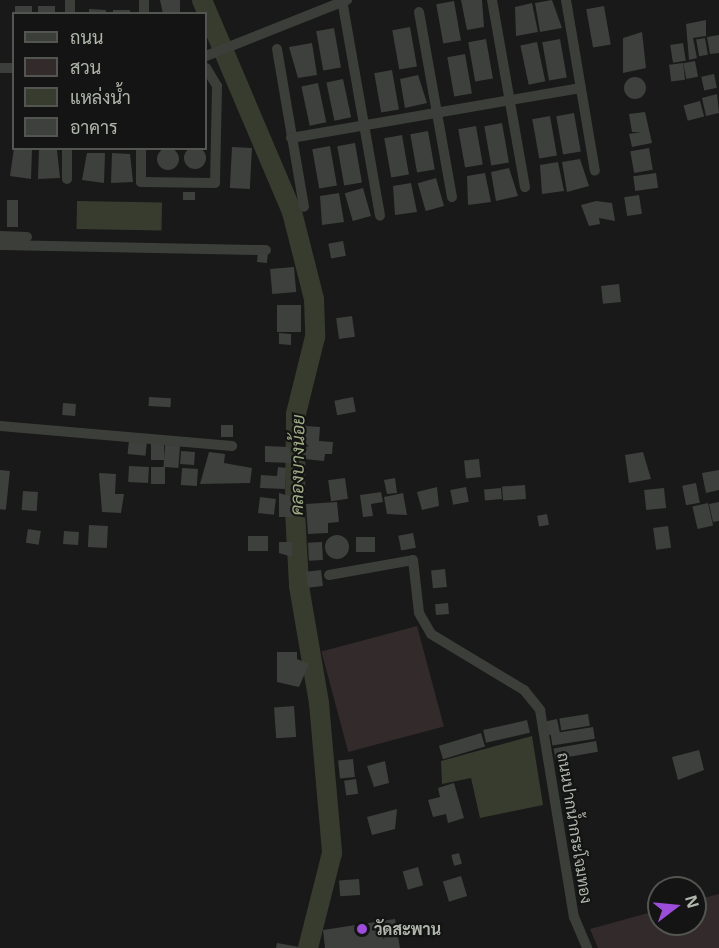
<!DOCTYPE html>
<meta charset="utf-8">
<style>
body{margin:0}
#map{position:relative;width:719px;height:948px;overflow:hidden;background:#181918;font-family:"Open Sans",Sarabun,sans-serif}
div>[style]{position:absolute}
.green>*{inset:0;background:#332a2b;transform-origin:0 0}
.water>*{inset:0;background:#383c2f;transform-origin:0 0}
.river>*{height:20px;margin:-10px;padding:0 10px;transform-origin:10px;border-radius:10px;background:#383c2f}
.building>*{inset:0;background:#3e403d;transform-origin:0 0}
.round{border-radius:50%}
.street>*{height:10px;margin:-5px;padding:0 5px;transform-origin:5px;border-radius:5px;background:#3b3e39}
.dots>*{width:16px;height:16px;translate:-50% -50%;box-sizing:border-box;border:3px solid #131413;border-radius:50%}
span{translate:-50% -50%;white-space:nowrap;text-align:center;line-height:1.15;-webkit-text-stroke:4.5px #131413;paint-order:stroke}
.street-label{font-size:16px;color:#b1b7ac}
.poi-label{font-size:16px;color:#b1b7ac;font-weight:700}
.left{translate:0 -50%;text-align:left}
.water-label{font-size:18px;color:#a0ae87;font-style:italic}
.legend{position:absolute;left:12px;top:12px;width:195px;height:138px;box-sizing:border-box;background:#131413;border:2px solid #525550;margin:0;padding:8px 10px;list-style:none;font-size:18px;color:#b1b7ac}
.legend li{display:flex;align-items:center;gap:12px;height:30px}
.legend b{width:30px;border:2px solid #525550}
.north{position:absolute;left:647px;top:876px;width:60px;height:60px;box-sizing:border-box;background:#131413;border:2px solid #525550;border-radius:50%;rotate:74deg;font-size:16px;font-weight:700;line-height:24px;text-align:center;color:#b1b7ac}
.north::after{content:'';display:block;margin:auto;width:21px;height:27px;background:#9c4edb;clip-path:polygon(50% 0,100% 100%,50% 72%,0 100%)}
</style>
<div id="map">
<div class="green">
<i style="left:417px;top:626px;width:104px;height:99px;rotate:75deg"></i>
<i style="clip-path:polygon(719px 894px,719px 948px,598px 948px,590px 929px,659px 910px,659px 924px,695px 924px,695px 900px)"></i>
</div>
<div class="water">
<i style="left:77px;top:201px;width:85px;height:28px;rotate:1deg"></i>
<i style="clip-path:polygon(532px 736px,543px 805px,480px 818px,471px 778px,442px 784px,441px 761px)"></i>
</div>
<div class="river">
<i style="left:202px;top:0;width:230px;rotate:67deg"></i>
<i style="left:292px;top:212px;width:90px;rotate:75.8deg"></i>
<i style="left:314px;top:299px;width:38px;rotate:88deg"></i>
<i style="left:315px;top:337px;width:79px;rotate:103.9deg"></i>
<i style="left:296px;top:414px;width:97px;rotate:90.6deg"></i>
<i style="left:295px;top:511px;width:75px;rotate:86.9deg"></i>
<i style="left:299px;top:586px;width:119px;rotate:80.3deg"></i>
<i style="left:319px;top:703px;width:151px;rotate:85deg"></i>
<i style="left:332px;top:853px;width:98px;rotate:104.2deg"></i>
</div>
<div class="building">
<i style="clip-path:polygon(160px 0,180px 0,180px 14px,163px 14px)"></i>
<i style="clip-path:polygon(461px 0,482px 0,484px 27px,467px 30px)"></i>
<i style="clip-path:polygon(552px 0,562px 28px,540px 32px,535px 3px)"></i>
<i style="left:454px;top:1px;width:40px;height:18px;rotate:80deg"></i>
<i style="clip-path:polygon(532px 3px,538px 32px,516px 36px,515px 7px)"></i>
<i style="left:15px;top:6px;width:17px;height:8px"></i>
<i style="left:38px;top:6px;width:17px;height:8px"></i>
<i style="left:604px;top:6px;width:39px;height:18px;rotate:80deg"></i>
<i style="clip-path:polygon(89px 9px,106px 10px,106px 14px,89px 14px)"></i>
<i style="left:113px;top:10px;width:17px;height:4px"></i>
<i style="clip-path:polygon(706px 20px,706px 36px,693px 38px,697px 58px,689px 60px,686px 24px)"></i>
<i style="left:410px;top:27px;width:40px;height:18px;rotate:80deg"></i>
<i style="left:334px;top:28px;width:40px;height:18px;rotate:80deg"></i>
<i style="clip-path:polygon(642px 32px,646px 68px,623px 73px,623px 38px)"></i>
<i style="clip-path:polygon(719px 35px,719px 53px,710px 54px,707px 37px)"></i>
<i style="left:705px;top:38px;width:17px;height:9px;rotate:80deg"></i>
<i style="left:486px;top:39px;width:40px;height:18px;rotate:80deg"></i>
<i style="left:560px;top:39px;width:39px;height:18px;rotate:80deg"></i>
<i style="left:537px;top:42px;width:40px;height:17px;rotate:78deg"></i>
<i style="clip-path:polygon(312px 43px,317px 75px,298px 78px,289px 47px)"></i>
<i style="left:683px;top:43px;width:18px;height:13px;rotate:81deg"></i>
<i style="left:465px;top:54px;width:40px;height:18px;rotate:80deg"></i>
<i style="left:695px;top:61px;width:16px;height:12px;rotate:79deg"></i>
<i style="left:683px;top:63px;width:17px;height:14px;rotate:83deg"></i>
<i style="left:392px;top:70px;width:40px;height:18px;rotate:80deg"></i>
<i style="left:714px;top:74px;width:14px;height:13px;rotate:78deg"></i>
<i style="clip-path:polygon(418px 75px,427px 103px,405px 108px,400px 79px)"></i>
<i class="round" style="left:624px;top:77px;width:22px;height:22px"></i>
<i style="left:343px;top:79px;width:39px;height:17px;rotate:78deg"></i>
<i style="left:318px;top:83px;width:40px;height:17px;rotate:78deg"></i>
<i style="clip-path:polygon(717px 94px,719px 113px,706px 116px,702px 98px)"></i>
<i style="left:700px;top:101px;width:16px;height:17px;rotate:75deg"></i>
<i style="clip-path:polygon(645px 112px,652px 143px,632px 147px,629px 134px,641px 132px,632px 132px,629px 114px)"></i>
<i style="left:574px;top:113px;width:39px;height:18px;rotate:80deg"></i>
<i style="left:550px;top:116px;width:40px;height:18px;rotate:80deg"></i>
<i style="left:502px;top:123px;width:40px;height:18px;rotate:80deg"></i>
<i style="left:476px;top:126px;width:39px;height:18px;rotate:80deg"></i>
<i style="left:428px;top:131px;width:39px;height:18px;rotate:80deg"></i>
<i style="left:402px;top:135px;width:40px;height:18px;rotate:80deg"></i>
<i style="left:355px;top:143px;width:40px;height:18px;rotate:80deg"></i>
<i style="left:330px;top:146px;width:40px;height:18px;rotate:80deg"></i>
<i class="round" style="left:184px;top:147px;width:22px;height:22px"></i>
<i style="left:232px;top:147px;width:20px;height:41px;rotate:3deg"></i>
<i class="round" style="left:157px;top:148px;width:22px;height:22px"></i>
<i style="clip-path:polygon(14px 148px,32px 149px,31px 179px,10px 176px)"></i>
<i style="left:649px;top:148px;width:22px;height:19px;rotate:80deg"></i>
<i style="clip-path:polygon(39px 149px,57px 150px,60px 178px,38px 179px)"></i>
<i style="clip-path:polygon(87px 153px,105px 153px,104px 183px,82px 180px)"></i>
<i style="clip-path:polygon(112px 153px,130px 154px,133px 182px,111px 183px)"></i>
<i style="clip-path:polygon(580px 159px,589px 186px,567px 192px,562px 162px)"></i>
<i style="clip-path:polygon(558px 162px,564px 191px,542px 194px,540px 165px)"></i>
<i style="clip-path:polygon(509px 168px,518px 196px,496px 201px,491px 172px)"></i>
<i style="clip-path:polygon(485px 173px,491px 202px,468px 205px,467px 176px)"></i>
<i style="left:656px;top:173px;width:15px;height:23px;rotate:82deg"></i>
<i style="left:436px;top:178px;width:29px;height:19px;rotate:74deg"></i>
<i style="clip-path:polygon(411px 183px,417px 212px,395px 215px,393px 186px)"></i>
<i style="left:363px;top:188px;width:29px;height:19px;rotate:74deg"></i>
<i style="left:183px;top:192px;width:12px;height:8px"></i>
<i style="clip-path:polygon(339px 193px,344px 222px,322px 225px,320px 196px)"></i>
<i style="left:639px;top:195px;width:19px;height:15px;rotate:81deg"></i>
<i style="left:7px;top:200px;width:11px;height:27px"></i>
<i style="clip-path:polygon(596px 201px,612px 203px,615px 221px,599px 218px,600px 224px,589px 226px,581px 205px)"></i>
<i style="left:343px;top:241px;width:15px;height:15px;rotate:79deg"></i>
<i style="left:258px;top:252px;width:10px;height:10px;rotate:6deg"></i>
<i style="left:294px;top:267px;width:25px;height:24px;rotate:85deg"></i>
<i style="left:619px;top:284px;width:18px;height:18px;rotate:84deg"></i>
<i style="left:277px;top:305px;width:24px;height:27px"></i>
<i style="left:352px;top:316px;width:21px;height:16px;rotate:82deg"></i>
<i style="clip-path:polygon(279px 333px,291px 334px,291px 345px,279px 344px)"></i>
<i style="left:149px;top:397px;width:22px;height:9px;rotate:3deg"></i>
<i style="left:353px;top:397px;width:15px;height:19px;rotate:79deg"></i>
<i style="left:63px;top:403px;width:13px;height:12px;rotate:4deg"></i>
<i style="left:221px;top:425px;width:12px;height:12px"></i>
<i style="clip-path:polygon(306px 426px,320px 427px,319px 441px,333px 442px,332px 454px,325px 454px,324px 461px,304px 459px)"></i>
<i style="left:129px;top:440px;width:18px;height:14px;rotate:6deg"></i>
<i style="left:151px;top:444px;width:13px;height:16px"></i>
<i style="left:165px;top:445px;width:15px;height:22px;rotate:4deg"></i>
<i style="clip-path:polygon(265px 446px,289px 447px,292px 463px,265px 462px)"></i>
<i style="left:181px;top:451px;width:14px;height:13px;rotate:4deg"></i>
<i style="clip-path:polygon(209px 452px,225px 454px,224px 463px,252px 468px,250px 483px,200px 484px)"></i>
<i style="clip-path:polygon(643px 452px,651px 479px,629px 483px,625px 455px)"></i>
<i style="left:479px;top:459px;width:18px;height:15px;rotate:84deg"></i>
<i style="left:129px;top:466px;width:20px;height:16px;rotate:3deg"></i>
<i style="left:151px;top:467px;width:14px;height:17px"></i>
<i style="clip-path:polygon(278px 467px,286px 468px,285px 489px,260px 488px,261px 475px,277px 476px)"></i>
<i style="left:182px;top:468px;width:16px;height:17px;rotate:4deg"></i>
<i style="left:0;top:470px;width:10px;height:39px;rotate:6deg"></i>
<i style="clip-path:polygon(719px 470px,719px 490px,706px 493px,702px 473px)"></i>
<i style="clip-path:polygon(99px 473px,116px 474px,115px 494px,124px 494px,121px 513px,102px 512px)"></i>
<i style="left:345px;top:478px;width:21px;height:17px;rotate:82deg"></i>
<i style="clip-path:polygon(395px 478px,397px 493px,387px 494px,384px 480px)"></i>
<i style="left:696px;top:483px;width:20px;height:14px;rotate:79deg"></i>
<i style="left:525px;top:485px;width:14px;height:23px;rotate:86deg"></i>
<i style="clip-path:polygon(437px 487px,439px 506px,422px 510px,417px 492px)"></i>
<i style="left:466px;top:487px;width:15px;height:16px;rotate:79deg"></i>
<i style="left:501px;top:488px;width:11px;height:17px;rotate:85deg"></i>
<i style="left:664px;top:488px;width:20px;height:20px;rotate:84deg"></i>
<i style="left:23px;top:491px;width:15px;height:19px;rotate:4deg"></i>
<i style="clip-path:polygon(381px 492px,383px 502px,371px 504px,373px 516px,363px 517px,360px 495px)"></i>
<i style="clip-path:polygon(279px 493px,293px 497px,293px 517px,279px 517px)"></i>
<i style="clip-path:polygon(403px 493px,407px 515px,387px 514px,384px 497px)"></i>
<i style="left:260px;top:497px;width:16px;height:16px;rotate:7deg"></i>
<i style="clip-path:polygon(337px 502px,339px 522px,328px 523px,328px 533px,308px 534px,306px 504px)"></i>
<i style="clip-path:polygon(719px 502px,719px 521px,713px 522px,709px 504px)"></i>
<i style="left:708px;top:503px;width:23px;height:16px;rotate:77deg"></i>
<i style="left:547px;top:514px;width:11px;height:10px;rotate:80deg"></i>
<i style="left:89px;top:525px;width:19px;height:22px;rotate:3deg"></i>
<i style="left:668px;top:526px;width:22px;height:15px;rotate:82deg"></i>
<i style="left:28px;top:529px;width:13px;height:14px;rotate:9deg"></i>
<i style="left:64px;top:531px;width:15px;height:13px;rotate:4deg"></i>
<i style="left:413px;top:533px;width:15px;height:15px;rotate:79deg"></i>
<i class="round" style="left:325px;top:535px;width:24px;height:24px"></i>
<i style="left:248px;top:536px;width:20px;height:15px"></i>
<i style="left:375px;top:537px;width:15px;height:19px;rotate:90deg"></i>
<i style="clip-path:polygon(279px 542px,292px 542px,292px 557px,279px 553px)"></i>
<i style="left:322px;top:542px;width:18px;height:14px;rotate:87deg"></i>
<i style="left:445px;top:569px;width:18px;height:14px;rotate:84deg"></i>
<i style="left:321px;top:570px;width:16px;height:15px;rotate:83deg"></i>
<i style="left:448px;top:603px;width:11px;height:13px;rotate:85deg"></i>
<i style="clip-path:polygon(277px 652px,297px 652px,297px 659px,309px 664px,299px 687px,277px 682px)"></i>
<i style="left:294px;top:706px;width:31px;height:20px;rotate:86deg"></i>
<i style="left:588px;top:714px;width:12px;height:29px;rotate:81deg"></i>
<i style="left:557px;top:719px;width:14px;height:11px;rotate:78deg"></i>
<i style="left:527px;top:720px;width:13px;height:45px;rotate:77deg"></i>
<i style="left:593px;top:727px;width:12px;height:43px;rotate:81deg"></i>
<i style="left:481px;top:733px;width:14px;height:44px;rotate:73deg"></i>
<i style="left:596px;top:741px;width:11px;height:43px;rotate:80deg"></i>
<i style="clip-path:polygon(699px 750px,704px 770px,678px 780px,672px 757px)"></i>
<i style="left:353px;top:759px;width:18px;height:15px;rotate:84deg"></i>
<i style="clip-path:polygon(385px 761px,389px 783px,374px 787px,367px 766px)"></i>
<i style="left:356px;top:779px;width:15px;height:12px;rotate:82deg"></i>
<i style="clip-path:polygon(454px 783px,464px 818px,448px 823px,446px 814px,433px 817px,428px 800px,440px 797px,438px 788px)"></i>
<i style="clip-path:polygon(397px 809px,395px 829px,372px 835px,367px 817px)"></i>
<i style="left:459px;top:853px;width:11px;height:8px;rotate:75deg"></i>
<i style="left:418px;top:867px;width:19px;height:16px;rotate:74deg"></i>
<i style="left:461px;top:876px;width:21px;height:19px;rotate:73deg"></i>
<i style="left:359px;top:879px;width:16px;height:20px;rotate:86deg"></i>
<i style="clip-path:polygon(395px 919px,400px 948px,325px 948px,323px 930px)"></i>
<i style="clip-path:polygon(277px 943px,299px 947px,299px 948px,276px 948px)"></i>
</div>
<div class="street">
<i style="left:342px;top:0;width:219px;rotate:80deg"></i>
<i style="left:492px;top:0;width:190px;rotate:80deg"></i>
<i style="left:566px;top:0;width:173px;rotate:80.4deg"></i>
<i style="left:419px;top:12px;width:188px;rotate:79.9deg"></i>
<i style="left:70px;top:14px;width:14px;rotate:-90deg"></i>
<i style="left:144px;top:14px;width:14px;rotate:-90deg"></i>
<i style="left:277px;top:49px;width:160px;rotate:80.3deg"></i>
<i style="left:206px;top:56px;width:152px;rotate:-21.7deg"></i>
<i style="left:0;top:68px;width:14px"></i>
<i style="left:291px;top:138px;width:294px;rotate:-9.8deg"></i>
<i style="left:141px;top:148px;width:34px;rotate:90deg"></i>
<i style="left:141px;top:182px;width:74px;rotate:0.8deg"></i>
<i style="left:215px;top:183px;width:97px;rotate:-88.8deg"></i>
<i style="left:217px;top:86px;width:21px;rotate:-121deg"></i>
<i style="left:67px;top:179px;width:31px;rotate:-90deg"></i>
<i style="left:0;top:236px;width:27px;rotate:2deg"></i>
<i style="left:0;top:245px;width:266px;rotate:1.1deg"></i>
<i style="left:0;top:426px;width:233px;rotate:4.9deg"></i>
<i style="left:329px;top:575px;width:85px;rotate:-10.1deg"></i>
<i style="left:413px;top:560px;width:53px;rotate:83.5deg"></i>
<i style="left:419px;top:613px;width:24px;rotate:60deg"></i>
<i style="left:431px;top:634px;width:109px;rotate:31.1deg"></i>
<i style="left:524px;top:690px;width:26px;rotate:51deg"></i>
<i style="left:540px;top:710px;width:210px;rotate:80.7deg"></i>
<i style="left:574px;top:917px;width:34px;rotate:67deg"></i>
</div>
<div class="dots">
<i style="left:362px;top:929px;background:#9c4edb"></i>
</div>
<div class="street-label">
<span style="left:575px;top:828px;rotate:81deg">ถนนปากน้ำกระโจมทอง</span>
</div>
<div class="poi-label">
<span class="left" style="left:374px;top:929px">วัดสะพาน</span>
</div>
<div class="water-label">
<span style="left:297px;top:465px;rotate:-89deg">คลองบางน้อย</span>
</div>
<ul class="legend">
<li><b style="height:8px;background:#3b3e39"></b>ถนน</li>
<li><b style="height:16px;background:#332a2b"></b>สวน</li>
<li><b style="height:16px;background:#383c2f"></b>แหล่งน้ำ</li>
<li><b style="height:16px;background:#3e403d"></b>อาคาร</li>
</ul>
<div class="north">N</div>
</div>
